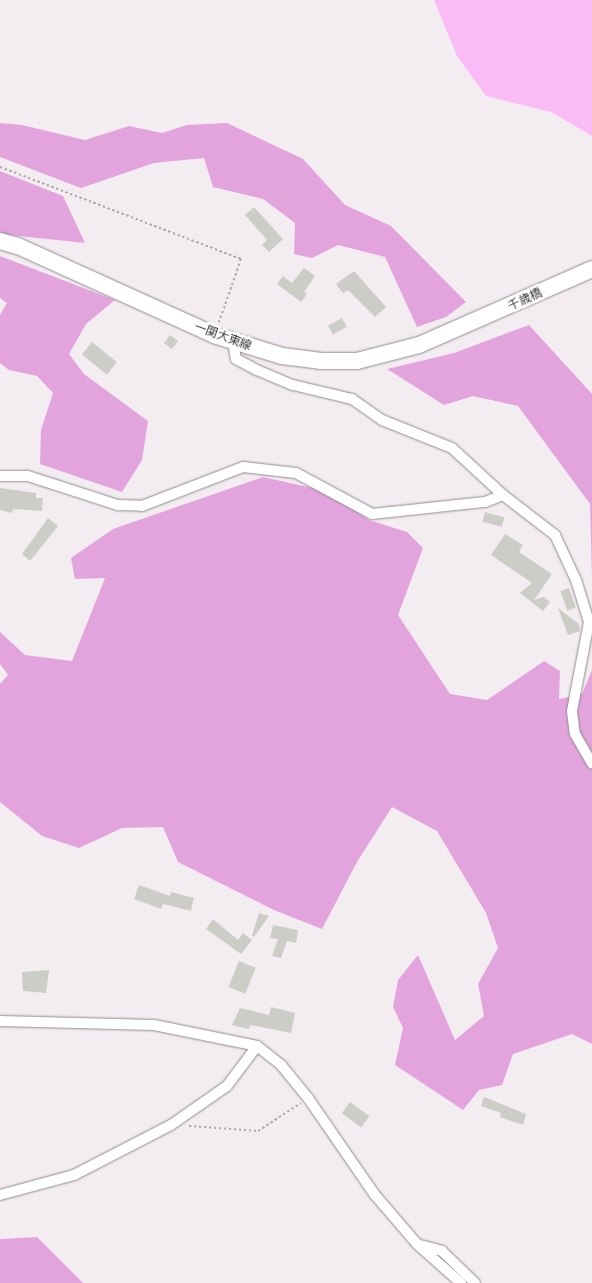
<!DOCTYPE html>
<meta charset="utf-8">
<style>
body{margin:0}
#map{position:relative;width:592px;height:1283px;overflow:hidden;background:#f3edf2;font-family:Commissioner,"Noto Sans JP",sans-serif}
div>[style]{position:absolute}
.forest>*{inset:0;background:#e3a4dd}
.water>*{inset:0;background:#fbbbf6}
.building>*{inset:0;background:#cccdc6;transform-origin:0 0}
.path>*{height:2px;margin-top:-1px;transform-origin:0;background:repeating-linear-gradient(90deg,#aca8ab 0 2.5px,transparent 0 5px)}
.roads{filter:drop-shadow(0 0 1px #918b90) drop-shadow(0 0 1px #918b90)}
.minor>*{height:10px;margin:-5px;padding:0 5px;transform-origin:5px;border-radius:5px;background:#fff}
.primary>*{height:16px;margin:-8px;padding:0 8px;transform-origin:8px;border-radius:8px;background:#fff}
span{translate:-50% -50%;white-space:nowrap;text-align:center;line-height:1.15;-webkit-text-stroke:5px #fff;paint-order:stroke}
.street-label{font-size:12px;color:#373537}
</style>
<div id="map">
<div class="forest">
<i style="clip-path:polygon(0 123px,22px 125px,85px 140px,129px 126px,162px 133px,187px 125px,227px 123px,303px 159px,345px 205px,391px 226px,466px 302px,446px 317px,417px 327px,385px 257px,338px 245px,312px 258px,294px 254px,295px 223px,263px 199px,213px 187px,204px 158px,154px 163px,81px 188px,0 157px)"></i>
<i style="clip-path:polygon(0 171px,63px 196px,85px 243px,0 234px)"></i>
<i style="clip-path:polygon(0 256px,115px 300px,86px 324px,69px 354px,84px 374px,148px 421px,142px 460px,122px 492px,40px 464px,41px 430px,53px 393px,37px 376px,9px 370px,0 363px,0 315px,7px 303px,0 298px)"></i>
<i style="clip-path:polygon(529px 325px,592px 394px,592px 576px,590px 504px,518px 406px,473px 396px,444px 405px,387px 369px,454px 353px)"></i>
<i style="clip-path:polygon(263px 477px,326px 491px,369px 520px,407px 532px,423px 548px,398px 615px,450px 694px,487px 700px,544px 661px,560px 671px,559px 699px,582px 694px,592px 670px,592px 1044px,572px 1034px,513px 1054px,502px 1085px,479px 1090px,463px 1110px,395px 1065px,403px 1028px,393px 1007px,398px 980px,418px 955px,455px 1040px,484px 1016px,478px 984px,498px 948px,486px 913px,437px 831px,392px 807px,357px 862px,322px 929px,274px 910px,178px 862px,163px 827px,122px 828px,79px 848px,42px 836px,0 802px,0 684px,8px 675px,0 664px,0 632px,25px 655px,72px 661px,105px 578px,75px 579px,71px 558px,113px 529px)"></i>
<i style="clip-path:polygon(37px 1237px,83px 1283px,0 1283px,0 1239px)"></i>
</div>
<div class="water">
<i style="clip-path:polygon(434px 0,592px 0,592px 136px,551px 112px,486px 96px,457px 56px)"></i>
</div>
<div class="building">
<i style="clip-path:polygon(254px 207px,283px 239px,269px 252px,262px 245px,267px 240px,245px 215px)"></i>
<i style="clip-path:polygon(304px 268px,315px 276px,304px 292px,307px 294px,301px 302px,277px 284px,283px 276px,292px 283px)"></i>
<i style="clip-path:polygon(354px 271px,386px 307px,375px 317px,348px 290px,343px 293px,336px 284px)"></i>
<i style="left:342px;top:318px;width:10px;height:16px;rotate:61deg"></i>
<i style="left:170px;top:335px;width:10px;height:10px;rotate:37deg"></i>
<i style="left:92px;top:342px;width:32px;height:16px;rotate:39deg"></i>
<i style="clip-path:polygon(0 488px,36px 493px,36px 498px,43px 498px,42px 511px,13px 509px,12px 513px,0 510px)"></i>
<i style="left:485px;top:512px;width:20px;height:10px;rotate:15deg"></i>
<i style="clip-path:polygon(48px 518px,58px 526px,30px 561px,22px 554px)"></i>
<i style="clip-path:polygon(505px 534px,523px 545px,519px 552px,552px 574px,534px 600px,544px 597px,550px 602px,543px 611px,520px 593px,532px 583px,491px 555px)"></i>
<i style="left:569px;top:588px;width:21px;height:9px;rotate:71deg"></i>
<i style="clip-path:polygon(558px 608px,579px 624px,580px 631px,568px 635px)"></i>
<i style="clip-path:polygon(139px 885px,170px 896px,171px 892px,194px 898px,191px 911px,163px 904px,161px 909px,134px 899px)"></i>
<i style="clip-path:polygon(259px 913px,269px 916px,254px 937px,252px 936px)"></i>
<i style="clip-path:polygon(213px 919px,238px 940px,243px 933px,252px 940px,241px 954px,206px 929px)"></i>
<i style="clip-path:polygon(273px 925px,298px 930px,296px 943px,287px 941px,281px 958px,272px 956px,278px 939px,270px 938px)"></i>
<i style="left:239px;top:961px;width:18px;height:28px;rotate:22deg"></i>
<i style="clip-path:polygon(49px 970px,46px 993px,23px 991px,22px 972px)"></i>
<i style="clip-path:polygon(271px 1007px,295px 1013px,291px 1033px,250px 1025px,249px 1029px,232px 1025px,240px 1008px,269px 1015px)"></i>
<i style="clip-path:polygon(484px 1097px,526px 1114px,523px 1125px,500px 1117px,501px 1113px,481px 1106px)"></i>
<i style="left:350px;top:1102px;width:24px;height:14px;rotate:36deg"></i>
</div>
<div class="path">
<i style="left:0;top:167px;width:258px;rotate:20.9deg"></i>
<i style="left:241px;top:259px;width:67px;rotate:109.2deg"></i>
<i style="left:189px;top:1126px;width:69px;rotate:4.1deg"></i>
<i style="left:258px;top:1131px;width:51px;rotate:-33.1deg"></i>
</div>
<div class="roads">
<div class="minor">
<i style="left:233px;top:341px;width:18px;rotate:81deg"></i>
<i style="left:236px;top:359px;width:24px;rotate:28deg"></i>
<i style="left:257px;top:370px;width:39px;rotate:23deg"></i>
<i style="left:293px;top:385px;width:61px;rotate:13.3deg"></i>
<i style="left:352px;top:399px;width:37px;rotate:35deg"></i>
<i style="left:382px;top:420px;width:75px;rotate:21.8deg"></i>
<i style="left:452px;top:448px;width:69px;rotate:42.7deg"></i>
<i style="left:503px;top:495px;width:66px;rotate:37.6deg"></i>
<i style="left:555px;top:535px;width:50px;rotate:65deg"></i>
<i style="left:576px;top:580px;width:44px;rotate:72.8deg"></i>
<i style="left:589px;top:622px;width:91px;rotate:100.8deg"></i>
<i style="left:572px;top:711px;width:23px;rotate:83deg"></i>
<i style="left:575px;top:734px;width:34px;rotate:60deg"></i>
<i style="left:0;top:476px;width:28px"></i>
<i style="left:28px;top:476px;width:95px;rotate:17.9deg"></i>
<i style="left:118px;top:505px;width:24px;rotate:2deg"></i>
<i style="left:142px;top:506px;width:108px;rotate:-21.1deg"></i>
<i style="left:243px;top:467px;width:53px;rotate:6.5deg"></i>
<i style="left:296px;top:473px;width:86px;rotate:28.3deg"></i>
<i style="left:372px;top:514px;width:114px;rotate:-6.1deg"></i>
<i style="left:485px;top:502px;width:19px;rotate:-21deg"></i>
<i style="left:0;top:1021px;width:154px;rotate:1.5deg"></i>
<i style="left:154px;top:1025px;width:105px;rotate:11.5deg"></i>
<i style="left:257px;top:1046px;width:31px;rotate:38deg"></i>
<i style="left:281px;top:1065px;width:43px;rotate:50.7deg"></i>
<i style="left:308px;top:1098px;width:118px;rotate:55.4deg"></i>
<i style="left:375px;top:1195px;width:65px;rotate:49.4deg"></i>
<i style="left:417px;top:1244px;width:59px;rotate:41.6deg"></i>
<i style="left:0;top:1195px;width:77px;rotate:-15.1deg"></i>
<i style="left:74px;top:1175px;width:109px;rotate:-27.3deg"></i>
<i style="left:171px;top:1125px;width:68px;rotate:-34.9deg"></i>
<i style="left:227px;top:1086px;width:50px;rotate:-53.1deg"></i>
<i style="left:420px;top:1245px;width:23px;rotate:15deg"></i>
<i style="left:442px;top:1251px;width:46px;rotate:44.1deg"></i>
</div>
<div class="primary">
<i style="left:0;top:241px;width:19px;rotate:16deg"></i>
<i style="left:18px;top:246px;width:215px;rotate:24.4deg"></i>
<i style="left:214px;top:335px;width:71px;rotate:17.2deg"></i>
<i style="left:282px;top:356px;width:40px;rotate:7.1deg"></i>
<i style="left:322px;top:361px;width:35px"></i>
<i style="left:357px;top:361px;width:64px;rotate:-14.5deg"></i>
<i style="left:419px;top:345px;width:189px;rotate:-23.7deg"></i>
</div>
</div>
<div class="street-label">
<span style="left:525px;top:299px;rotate:-24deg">千歳橋</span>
<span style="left:223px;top:336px;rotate:20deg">一関大東線</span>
</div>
</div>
